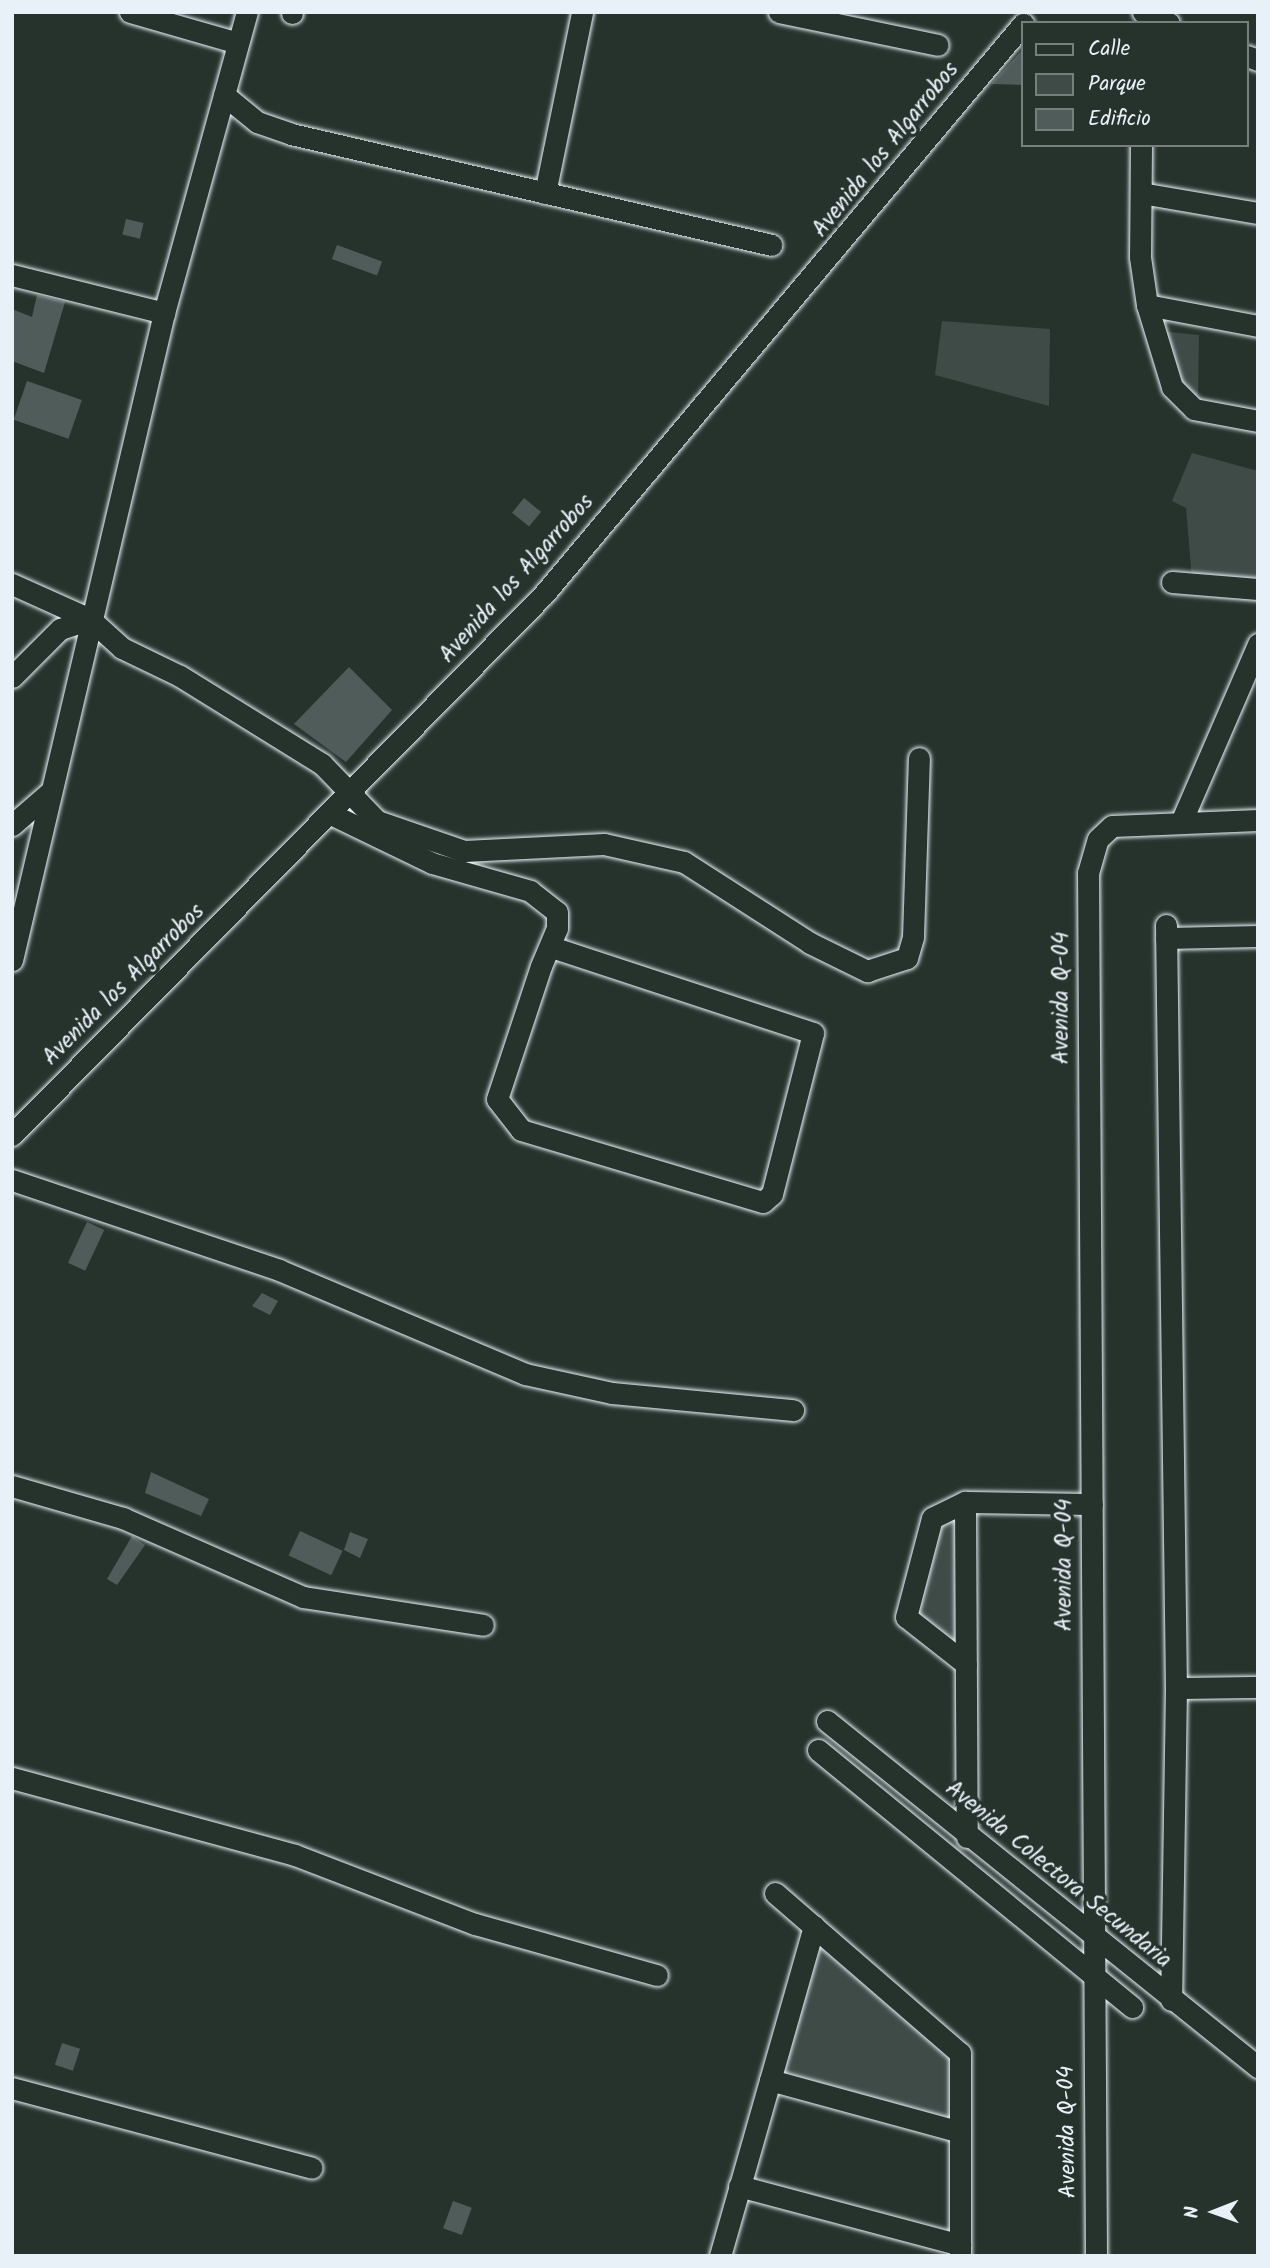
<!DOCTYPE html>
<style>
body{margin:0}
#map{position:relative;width:1270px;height:2268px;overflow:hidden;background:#26332d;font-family:Kalam,sans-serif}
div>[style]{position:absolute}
.green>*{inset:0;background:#3e4b47}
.building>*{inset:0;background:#505c59;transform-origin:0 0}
.roads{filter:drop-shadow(0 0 2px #e8f1f8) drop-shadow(0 0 2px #e8f1f8)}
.street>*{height:21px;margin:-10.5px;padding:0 10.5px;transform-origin:10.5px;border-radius:10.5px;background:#26332d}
span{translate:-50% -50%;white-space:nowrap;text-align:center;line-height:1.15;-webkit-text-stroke:7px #26332d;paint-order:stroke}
.street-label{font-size:23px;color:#e8f1f8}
.frame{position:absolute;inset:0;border:14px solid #e8f1f8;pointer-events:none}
.legend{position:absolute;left:1021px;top:21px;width:228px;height:126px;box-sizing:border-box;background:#26332d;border:2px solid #747f7e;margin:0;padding:9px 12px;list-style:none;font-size:21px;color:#e8f1f8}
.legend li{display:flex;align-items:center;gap:14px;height:35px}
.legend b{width:35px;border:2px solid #747f7e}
.north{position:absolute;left:1179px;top:2177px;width:70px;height:70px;-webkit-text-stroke:5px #26332d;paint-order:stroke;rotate:269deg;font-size:19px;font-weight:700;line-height:28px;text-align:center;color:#e8f1f8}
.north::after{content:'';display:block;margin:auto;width:24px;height:32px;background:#e8f1f8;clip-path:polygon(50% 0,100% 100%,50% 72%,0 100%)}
</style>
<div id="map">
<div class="green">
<i style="clip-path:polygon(942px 321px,1050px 329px,1049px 406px,935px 375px)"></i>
<i style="clip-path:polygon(1160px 331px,1199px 335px,1198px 395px,1190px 400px)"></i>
<i style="clip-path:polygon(1192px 453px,1258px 471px,1258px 580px,1192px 580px,1186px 508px,1172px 501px)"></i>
<i style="clip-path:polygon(951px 1518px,958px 1524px,962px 1634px,953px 1639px,913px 1615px,936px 1523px)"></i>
<i style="clip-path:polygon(827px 1948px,950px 2048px,952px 2116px,942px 2121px,780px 2071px,816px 1951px)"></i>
</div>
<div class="building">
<i style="clip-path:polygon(1023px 49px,1023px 85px,991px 84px)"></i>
<i style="left:126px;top:219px;width:18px;height:16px;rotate:13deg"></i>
<i style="left:337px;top:245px;width:48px;height:15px;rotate:20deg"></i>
<i style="clip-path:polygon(37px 295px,65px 302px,44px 373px,12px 361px,12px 309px,32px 317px)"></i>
<i style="left:27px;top:381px;width:58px;height:41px;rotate:19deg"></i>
<i style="left:524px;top:498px;width:22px;height:19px;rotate:39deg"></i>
<i style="clip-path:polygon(349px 667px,392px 710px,346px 762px,294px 724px)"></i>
<i style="left:87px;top:1222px;width:19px;height:45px;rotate:25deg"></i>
<i style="clip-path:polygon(262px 1293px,278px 1301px,270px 1315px,252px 1306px)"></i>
<i style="clip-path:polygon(151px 1472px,209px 1499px,201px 1516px,145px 1493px)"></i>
<i style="left:300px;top:1531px;width:47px;height:27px;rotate:25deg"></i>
<i style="clip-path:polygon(350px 1532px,368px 1539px,360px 1558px,344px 1550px)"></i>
<i style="clip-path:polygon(132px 1536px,145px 1545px,117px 1585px,107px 1579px)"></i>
<i style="left:62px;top:2043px;width:19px;height:23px;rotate:18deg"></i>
<i style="left:453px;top:2201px;width:20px;height:29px;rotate:20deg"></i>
</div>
<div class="roads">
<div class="street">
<i style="left:130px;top:12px;width:112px;rotate:16deg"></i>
<i style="left:779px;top:12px;width:162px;rotate:11.7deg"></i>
<i style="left:1143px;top:12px;width:28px;rotate:23deg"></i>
<i style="left:292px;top:13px;width:1px;rotate:-90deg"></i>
<i style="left:1247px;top:56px;width:12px;rotate:20deg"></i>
<i style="left:224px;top:95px;width:43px;rotate:39.3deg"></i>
<i style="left:257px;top:122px;width:36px;rotate:19deg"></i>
<i style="left:291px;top:134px;width:493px;rotate:13deg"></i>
<i style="left:1141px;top:145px;width:112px;rotate:90.5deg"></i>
<i style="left:1140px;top:257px;width:49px;rotate:81.7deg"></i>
<i style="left:1147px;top:305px;width:86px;rotate:73deg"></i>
<i style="left:1172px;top:387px;width:31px;rotate:45deg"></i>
<i style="left:1194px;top:409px;width:65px;rotate:10.6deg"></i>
<i style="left:545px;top:193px;width:185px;rotate:-78.4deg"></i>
<i style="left:1141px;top:193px;width:119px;rotate:9.7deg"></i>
<i style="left:12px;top:275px;width:157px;rotate:14deg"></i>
<i style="left:1147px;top:305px;width:113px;rotate:10.7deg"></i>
<i style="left:1172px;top:582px;width:86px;rotate:4.7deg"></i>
<i style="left:12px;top:584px;width:85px;rotate:24.2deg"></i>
<i style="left:90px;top:619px;width:43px;rotate:42.2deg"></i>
<i style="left:122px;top:648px;width:64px;rotate:25.8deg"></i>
<i style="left:180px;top:676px;width:167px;rotate:31.8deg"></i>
<i style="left:322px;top:764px;width:79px;rotate:46deg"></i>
<i style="left:377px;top:821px;width:92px;rotate:19deg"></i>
<i style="left:464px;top:851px;width:140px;rotate:-2.9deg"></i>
<i style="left:604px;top:844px;width:82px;rotate:12.7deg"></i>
<i style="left:684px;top:862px;width:150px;rotate:32.7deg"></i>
<i style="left:810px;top:943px;width:64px;rotate:26.2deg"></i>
<i style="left:867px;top:971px;width:42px;rotate:-18deg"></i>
<i style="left:907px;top:958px;width:22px;rotate:-74deg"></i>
<i style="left:913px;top:937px;width:179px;rotate:-88.1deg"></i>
<i style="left:12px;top:677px;width:68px;rotate:-45deg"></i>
<i style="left:60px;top:629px;width:32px;rotate:-18deg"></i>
<i style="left:331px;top:814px;width:112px;rotate:25.9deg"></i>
<i style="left:432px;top:863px;width:102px;rotate:15.9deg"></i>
<i style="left:530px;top:891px;width:34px;rotate:38deg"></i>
<i style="left:557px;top:912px;width:16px;rotate:90deg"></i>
<i style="left:557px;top:928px;width:41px;rotate:112.8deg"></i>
<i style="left:541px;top:966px;width:140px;rotate:108.3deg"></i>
<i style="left:497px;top:1099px;width:39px;rotate:52deg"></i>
<i style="left:521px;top:1130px;width:252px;rotate:16.6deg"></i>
<i style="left:763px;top:1202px;width:12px;rotate:-42deg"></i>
<i style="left:772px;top:1194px;width:166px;rotate:-75.7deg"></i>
<i style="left:813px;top:1033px;width:276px;rotate:-161.8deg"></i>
<i style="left:1182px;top:820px;width:192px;rotate:-66.6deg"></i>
<i style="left:12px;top:825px;width:49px;rotate:-40.9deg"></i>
<i style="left:1166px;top:925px;width:763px;rotate:89.25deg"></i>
<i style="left:1176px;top:1688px;width:312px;rotate:90.9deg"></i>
<i style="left:1166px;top:938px;width:92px;rotate:-1.2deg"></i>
<i style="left:12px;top:960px;width:665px;rotate:-76.78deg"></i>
<i style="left:164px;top:313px;width:312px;rotate:-74.6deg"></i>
<i style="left:12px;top:1135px;width:759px;rotate:-45.48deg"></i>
<i style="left:544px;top:594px;width:745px;rotate:-49.96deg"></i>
<i style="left:12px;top:1180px;width:282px;rotate:18.6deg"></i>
<i style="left:279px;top:1270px;width:267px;rotate:22.9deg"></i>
<i style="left:525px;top:1374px;width:89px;rotate:12.3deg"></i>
<i style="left:612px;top:1393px;width:182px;rotate:5.4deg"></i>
<i style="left:12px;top:1486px;width:116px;rotate:16.1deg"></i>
<i style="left:123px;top:1518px;width:197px;rotate:23.7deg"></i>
<i style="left:303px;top:1597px;width:182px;rotate:8.8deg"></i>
<i style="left:965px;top:1502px;width:335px;rotate:89.7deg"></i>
<i style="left:966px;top:1664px;width:76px;rotate:-141.9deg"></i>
<i style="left:906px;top:1617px;width:102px;rotate:-75.3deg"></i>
<i style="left:932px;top:1518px;width:37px;rotate:-26deg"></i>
<i style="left:965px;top:1502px;width:127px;rotate:0.9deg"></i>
<i style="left:1176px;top:1688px;width:82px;rotate:-0.7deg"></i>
<i style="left:827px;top:1721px;width:553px;rotate:38.76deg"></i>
<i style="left:818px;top:1750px;width:406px;rotate:39.3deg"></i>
<i style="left:12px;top:1778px;width:293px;rotate:15.2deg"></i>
<i style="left:295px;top:1855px;width:193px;rotate:21deg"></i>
<i style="left:475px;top:1924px;width:189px;rotate:15.7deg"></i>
<i style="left:775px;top:1893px;width:245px;rotate:40.9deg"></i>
<i style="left:960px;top:2053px;width:203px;rotate:90deg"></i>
<i style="left:770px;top:2080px;width:197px;rotate:15.3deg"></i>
<i style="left:12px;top:2088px;width:310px;rotate:14.9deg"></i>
<i style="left:739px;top:2186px;width:229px;rotate:14.9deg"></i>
<i style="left:720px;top:2256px;width:343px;rotate:-74.1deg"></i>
<i style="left:1096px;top:2256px;width:1383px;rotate:-90.33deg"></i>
<i style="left:1088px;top:873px;width:35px;rotate:-74deg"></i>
<i style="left:1098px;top:839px;width:19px;rotate:-43deg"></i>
<i style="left:1112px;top:826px;width:146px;rotate:-2.4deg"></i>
</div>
</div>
<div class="street-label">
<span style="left:886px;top:150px;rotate:-51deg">Avenida los Algarrobos</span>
<span style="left:517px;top:579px;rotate:-48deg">Avenida los Algarrobos</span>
<span style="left:124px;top:985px;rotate:-45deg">Avenida los Algarrobos</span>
<span style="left:1062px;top:998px;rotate:-90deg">Avenida Q-04</span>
<span style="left:1065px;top:1565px;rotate:-90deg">Avenida Q-04</span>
<span style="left:1058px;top:1875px;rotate:39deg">Avenida Colectora Secundaria</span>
<span style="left:1068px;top:2132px;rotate:-91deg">Avenida Q-04</span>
</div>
<div class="frame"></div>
<ul class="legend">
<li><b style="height:9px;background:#26332d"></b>Calle</li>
<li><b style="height:19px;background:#3e4b47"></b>Parque</li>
<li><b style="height:19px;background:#505c59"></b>Edificio</li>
</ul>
<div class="north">N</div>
</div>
